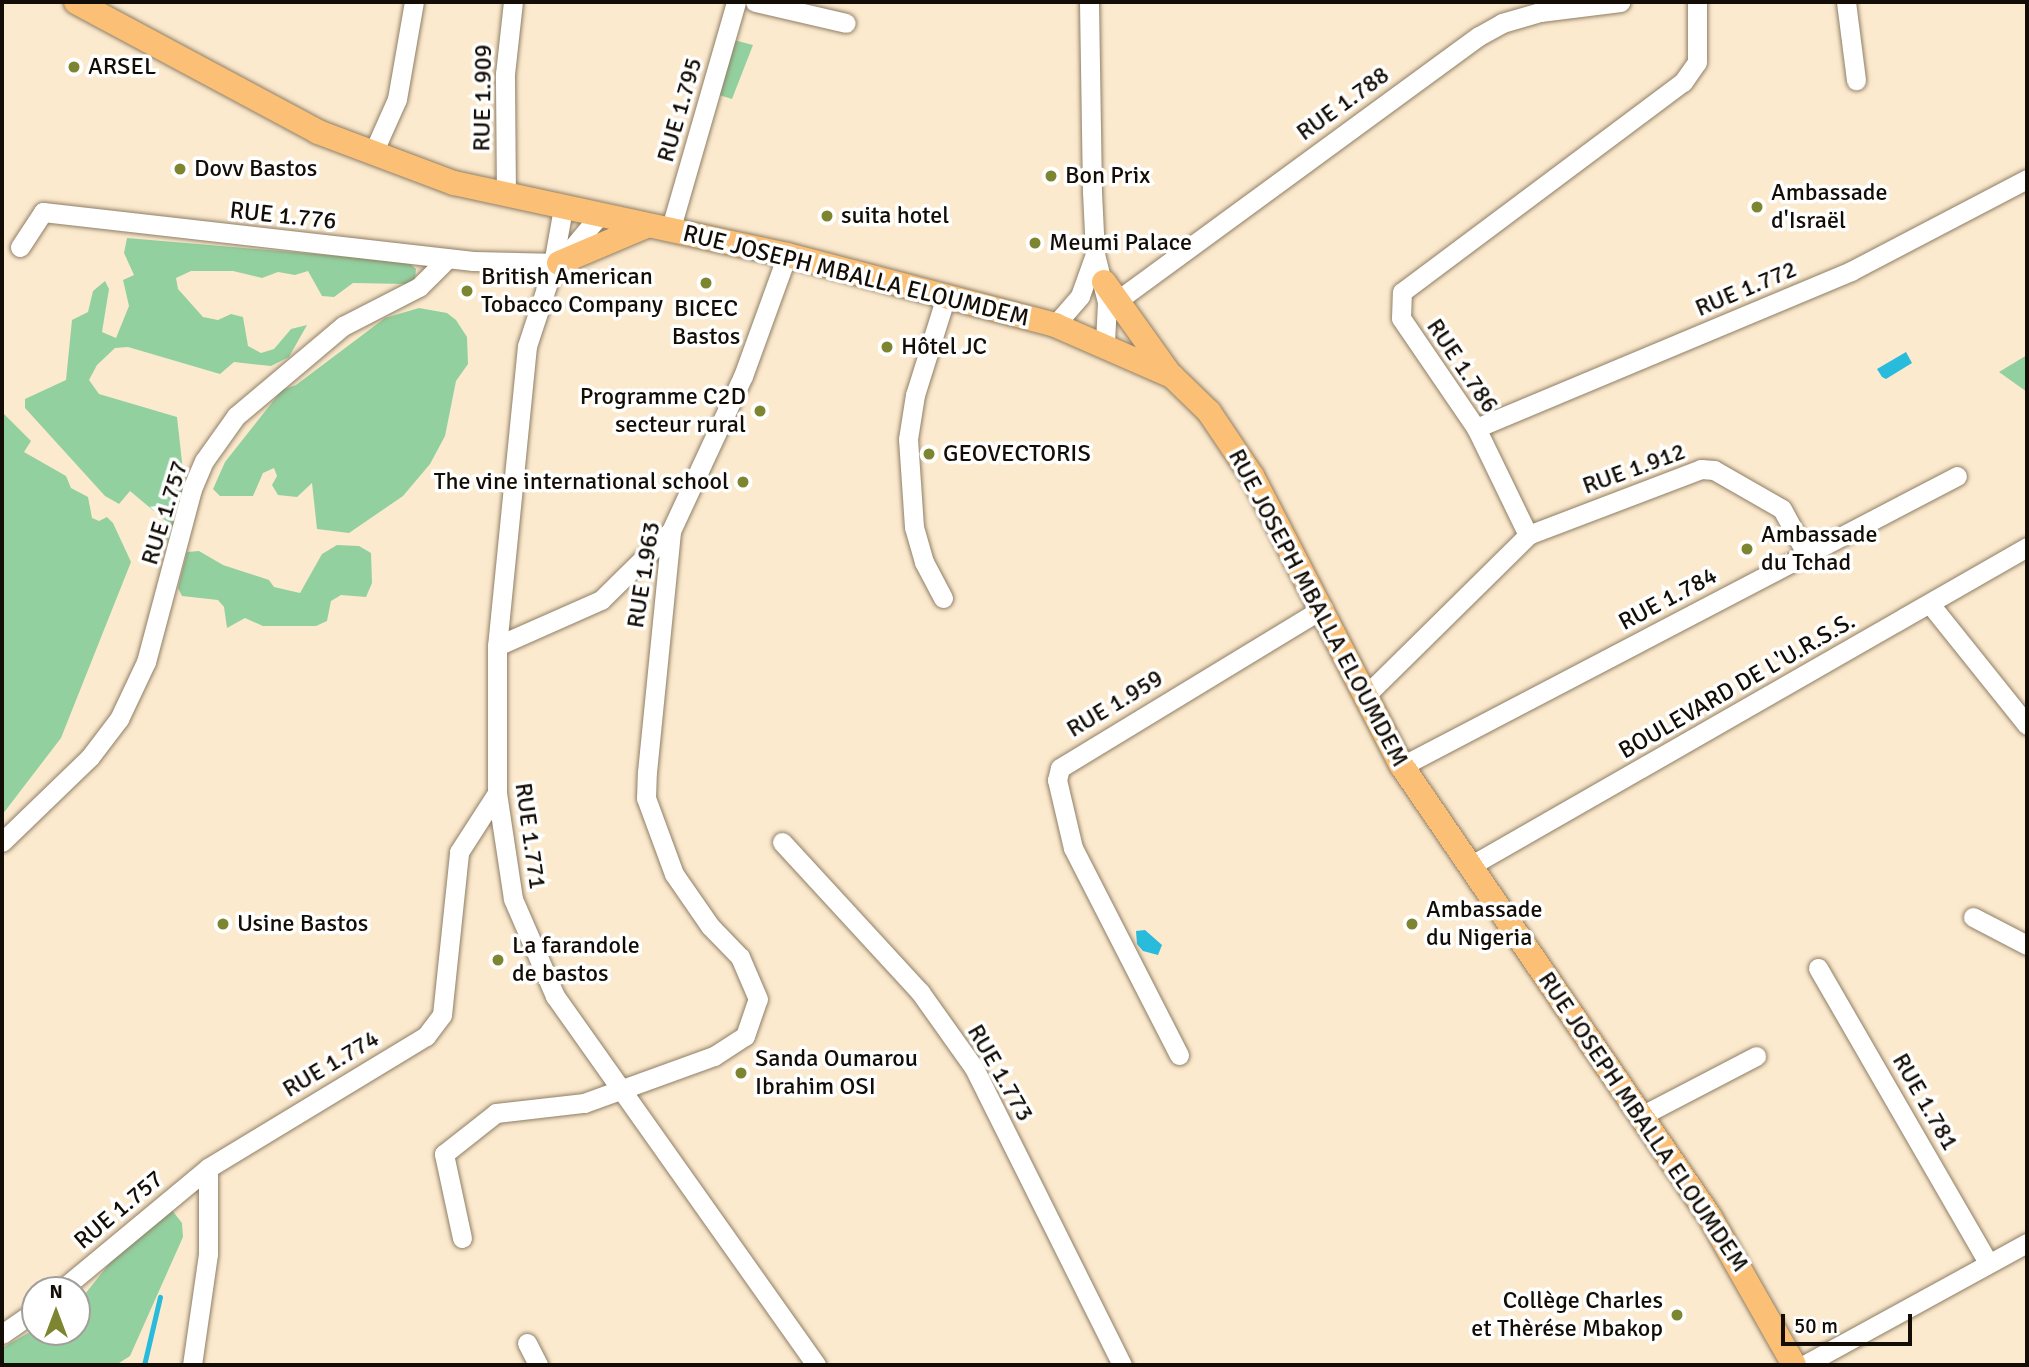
<!DOCTYPE html>
<meta charset="utf-8">
<style>
body{margin:0}
#map{position:relative;width:2029px;height:1367px;overflow:hidden;background:#fceace;font-family:Signika,sans-serif}
div>[style]{position:absolute}
.green>*{inset:0;background:#93d09f}
.water>*{inset:0;background:#29bbdb}
.stream>*{height:5px;margin:-2.5px;padding:0 2.5px;transform-origin:2.5px;border-radius:2.5px;background:#29bbdb}
.roads{filter:drop-shadow(0 0 2px #8e7e65) drop-shadow(0 0 2px #8e7e65)}
.minor>*{height:19px;margin:-9.5px;padding:0 9.5px;transform-origin:9.5px;border-radius:9.5px;background:#fff}
.major>*{height:24px;margin:-12px;padding:0 12px;transform-origin:12px;border-radius:12px;background:#fbc075}
.dots>*{width:19px;height:19px;translate:-50% -50%;box-sizing:border-box;border:4px solid #fff;border-radius:50%}
span{translate:-50% -50%;white-space:nowrap;text-align:center;line-height:1.15;-webkit-text-stroke:7px #fff;paint-order:stroke}
.poi-label{font-size:24px;color:#130d05}
.left{translate:0 -50%;text-align:left}
.right{translate:-100% -50%;text-align:right}
.street-label{font-size:24px;color:#130d05}
.frame{position:absolute;inset:0;border:4px solid #130d05;pointer-events:none}
.north{position:absolute;left:21px;top:1276px;width:70px;height:70px;box-sizing:border-box;background:#fff;border:2px solid #a19e9b;border-radius:50%;rotate:0deg;font-size:19px;font-weight:700;line-height:28px;text-align:center;color:#130d05}
.north::after{content:'';display:block;margin:auto;width:24px;height:32px;background:#7d8531;clip-path:polygon(50% 0,100% 100%,50% 72%,0 100%)}
.scale{position:absolute;left:1781px;top:1314px;width:131px;height:32px;box-sizing:border-box;border:4px solid #130d05;border-top:0;padding-left:9px;font-size:21px;line-height:24px;white-space:nowrap;color:#130d05;-webkit-text-stroke:5px #fff;paint-order:stroke}
</style>
<div id="map">
<div class="green">
<i style="clip-path:polygon(734px 40px,753px 45px,732px 99px,719px 95px)"></i>
<i style="clip-path:polygon(127px 238px,408px 262px,416px 269px,415px 279px,407px 284px,353px 283px,334px 297px,322px 296px,308px 271px,295px 275px,278px 272px,262px 278px,233px 271px,191px 271px,176px 278px,178px 289px,203px 317px,218px 320px,231px 314px,243px 317px,248px 346px,261px 353px,274px 349px,291px 329px,307px 325px,289px 357px,271px 366px,234px 362px,220px 374px,128px 347px,115px 348px,97px 365px,89px 380px,99px 394px,177px 417px,185px 489px,171px 538px,161px 541px,173px 527px,130px 491px,119px 504px,105px 496px,25px 408px,25px 399px,66px 380px,72px 320px,88px 312px,93px 291px,105px 281px,109px 289px,102px 332px,116px 338px,129px 306px,123px 280px,134px 275px,124px 253px)"></i>
<i style="clip-path:polygon(419px 308px,447px 313px,456px 320px,467px 337px,468px 364px,456px 381px,445px 436px,430px 464px,403px 496px,349px 533px,317px 529px,312px 483px,297px 497px,278px 495px,272px 485px,277px 476px,274px 468px,263px 473px,253px 496px,220px 496px,213px 489px,225px 462px,282px 390px,296px 385px,385px 318px)"></i>
<i style="clip-path:polygon(2027px 355px,2027px 392px,1999px 372px)"></i>
<i style="clip-path:polygon(2px 412px,31px 441px,24px 452px,66px 476px,71px 488px,88px 497px,92px 518px,99px 521px,107px 517px,113px 523px,131px 562px,61px 738px,2px 815px)"></i>
<i style="clip-path:polygon(337px 545px,359px 546px,371px 553px,372px 583px,366px 597px,341px 595px,331px 601px,327px 621px,316px 626px,263px 626px,245px 618px,227px 628px,224px 607px,218px 600px,182px 596px,178px 588px,187px 552px,199px 551px,223px 565px,269px 580px,274px 587px,300px 593px,322px 554px)"></i>
<i style="clip-path:polygon(168px 1205px,182px 1223px,183px 1237px,130px 1356px,116px 1365px,2px 1365px,2px 1348px,35px 1329px,77px 1332px,77px 1304px,121px 1249px)"></i>
</div>
<div class="water">
<i style="clip-path:polygon(1906px 352px,1912px 363px,1886px 379px,1882px 377px,1877px 369px)"></i>
<i style="clip-path:polygon(1145px 930px,1162px 945px,1158px 955px,1143px 951px,1137px 944px,1136px 931px)"></i>
</div>
<div class="stream">
<i style="left:144px;top:1365px;width:70px;rotate:-76.8deg"></i>
</div>
<div class="roads">
<div class="minor">
<i style="left:755px;top:2px;width:93px;rotate:13deg"></i>
<i style="left:1089px;top:2px;width:190px;rotate:89.1deg"></i>
<i style="left:1092px;top:192px;width:62px;rotate:87.2deg"></i>
<i style="left:1095px;top:254px;width:49px;rotate:76deg"></i>
<i style="left:1107px;top:302px;width:41px;rotate:92.8deg"></i>
<i style="left:1846px;top:2px;width:79px;rotate:82.7deg"></i>
<i style="left:373px;top:153px;width:59px;rotate:-66deg"></i>
<i style="left:397px;top:99px;width:98px;rotate:-80.1deg"></i>
<i style="left:506px;top:196px;width:122px;rotate:-90.5deg"></i>
<i style="left:505px;top:74px;width:72px;rotate:-83.7deg"></i>
<i style="left:563px;top:208px;width:63px;rotate:100.1deg"></i>
<i style="left:552px;top:270px;width:80px;rotate:108.2deg"></i>
<i style="left:527px;top:346px;width:301px;rotate:95.7deg"></i>
<i style="left:497px;top:646px;width:147px;rotate:90deg"></i>
<i style="left:497px;top:793px;width:107px;rotate:81.4deg"></i>
<i style="left:513px;top:899px;width:106px;rotate:66.6deg"></i>
<i style="left:555px;top:996px;width:452px;rotate:54.7deg"></i>
<i style="left:670px;top:231px;width:238px;rotate:-73.9deg"></i>
<i style="left:20px;top:247px;width:42px;rotate:-56.7deg"></i>
<i style="left:43px;top:212px;width:433px;rotate:6.5deg"></i>
<i style="left:473px;top:261px;width:86px;rotate:1.3deg"></i>
<i style="left:563px;top:259px;width:55px;rotate:-50.2deg"></i>
<i style="left:1118px;top:300px;width:447px;rotate:-36.2deg"></i>
<i style="left:1479px;top:36px;width:26px;rotate:-29deg"></i>
<i style="left:1502px;top:23px;width:40px;rotate:-16deg"></i>
<i style="left:1540px;top:12px;width:81px;rotate:-7.1deg"></i>
<i style="left:1055px;top:325px;width:38px;rotate:-49deg"></i>
<i style="left:1080px;top:296px;width:45px;rotate:-70.3deg"></i>
<i style="left:1476px;top:428px;width:407px;rotate:-22.7deg"></i>
<i style="left:1851px;top:271px;width:199px;rotate:-27.6deg"></i>
<i style="left:1528px;top:535px;width:185px;rotate:-20.9deg"></i>
<i style="left:1701px;top:469px;width:13px;rotate:4deg"></i>
<i style="left:1714px;top:470px;width:78px;rotate:29.8deg"></i>
<i style="left:1782px;top:509px;width:52px;rotate:61.5deg"></i>
<i style="left:943px;top:598px;width:41px;rotate:-117.8deg"></i>
<i style="left:924px;top:562px;width:36px;rotate:-106deg"></i>
<i style="left:914px;top:527px;width:88px;rotate:-93.9deg"></i>
<i style="left:908px;top:439px;width:45px;rotate:-81deg"></i>
<i style="left:915px;top:395px;width:104px;rotate:-72.6deg"></i>
<i style="left:1930px;top:604px;width:155px;rotate:51.3deg"></i>
<i style="left:497px;top:646px;width:114px;rotate:-23.9deg"></i>
<i style="left:601px;top:600px;width:98px;rotate:-44.6deg"></i>
<i style="left:1364px;top:697px;width:231px;rotate:-44.6deg"></i>
<i style="left:1528px;top:535px;width:119px;rotate:-115.9deg"></i>
<i style="left:1476px;top:428px;width:133px;rotate:-124.3deg"></i>
<i style="left:1401px;top:318px;width:26px;rotate:-88deg"></i>
<i style="left:1402px;top:292px;width:351px;rotate:-36.8deg"></i>
<i style="left:1683px;top:82px;width:24px;rotate:-55deg"></i>
<i style="left:1697px;top:62px;width:60px;rotate:-90deg"></i>
<i style="left:1402px;top:766px;width:626px;rotate:-27.59deg"></i>
<i style="left:2px;top:842px;width:122px;rotate:-44deg"></i>
<i style="left:90px;top:757px;width:48px;rotate:-52.7deg"></i>
<i style="left:119px;top:719px;width:63px;rotate:-64.7deg"></i>
<i style="left:146px;top:662px;width:179px;rotate:-75.1deg"></i>
<i style="left:192px;top:489px;width:30px;rotate:-67deg"></i>
<i style="left:204px;top:461px;width:55px;rotate:-54.6deg"></i>
<i style="left:236px;top:416px;width:140px;rotate:-40.1deg"></i>
<i style="left:343px;top:326px;width:85px;rotate:-27.2deg"></i>
<i style="left:419px;top:287px;width:40px;rotate:-45deg"></i>
<i style="left:782px;top:842px;width:204px;rotate:47.4deg"></i>
<i style="left:920px;top:992px;width:93px;rotate:54.6deg"></i>
<i style="left:974px;top:1068px;width:332px;rotate:63.5deg"></i>
<i style="left:1470px;top:866px;width:642px;rotate:-29.8deg"></i>
<i style="left:1973px;top:917px;width:61px;rotate:27.4deg"></i>
<i style="left:1818px;top:968px;width:340px;rotate:60deg"></i>
<i style="left:1179px;top:1055px;width:233px;rotate:-117.1deg"></i>
<i style="left:1073px;top:848px;width:70px;rotate:-103.2deg"></i>
<i style="left:1057px;top:780px;width:12px;rotate:-76deg"></i>
<i style="left:1060px;top:768px;width:308px;rotate:-31.3deg"></i>
<i style="left:1639px;top:1117px;width:132px;rotate:-27.5deg"></i>
<i style="left:462px;top:1238px;width:86px;rotate:-102.1deg"></i>
<i style="left:444px;top:1154px;width:66px;rotate:-38.3deg"></i>
<i style="left:496px;top:1113px;width:89px;rotate:-6.5deg"></i>
<i style="left:584px;top:1103px;width:138px;rotate:-19.9deg"></i>
<i style="left:714px;top:1056px;width:37px;rotate:-33deg"></i>
<i style="left:745px;top:1036px;width:39px;rotate:-71deg"></i>
<i style="left:758px;top:999px;width:46px;rotate:-113.2deg"></i>
<i style="left:740px;top:957px;width:43px;rotate:-134.1deg"></i>
<i style="left:710px;top:926px;width:63px;rotate:-124.7deg"></i>
<i style="left:674px;top:874px;width:81px;rotate:-110.2deg"></i>
<i style="left:646px;top:798px;width:26px;rotate:-88deg"></i>
<i style="left:647px;top:772px;width:242px;rotate:-84.3deg"></i>
<i style="left:671px;top:531px;width:171px;rotate:-65.1deg"></i>
<i style="left:743px;top:376px;width:129px;rotate:-70deg"></i>
<i style="left:61px;top:1290px;width:191px;rotate:-39.7deg"></i>
<i style="left:2px;top:1334px;width:40px;rotate:-34.9deg"></i>
<i style="left:527px;top:1343px;width:25px;rotate:63deg"></i>
<i style="left:192px;top:1365px;width:112px;rotate:-81.8deg"></i>
<i style="left:208px;top:1254px;width:86px;rotate:-90deg"></i>
<i style="left:208px;top:1168px;width:255px;rotate:-31.2deg"></i>
<i style="left:426px;top:1036px;width:26px;rotate:-53deg"></i>
<i style="left:442px;top:1015px;width:164px;rotate:-84deg"></i>
<i style="left:459px;top:852px;width:70px;rotate:-57.2deg"></i>
<i style="left:1804px;top:1365px;width:254px;rotate:-28.7deg"></i>
</div>
<div class="major">
<i style="left:76px;top:2px;width:275px;rotate:28.2deg"></i>
<i style="left:318px;top:132px;width:145px;rotate:20.6deg"></i>
<i style="left:454px;top:183px;width:341px;rotate:12.2deg"></i>
<i style="left:787px;top:255px;width:277px;rotate:14.6deg"></i>
<i style="left:1055px;top:325px;width:128px;rotate:23.6deg"></i>
<i style="left:1172px;top:376px;width:52px;rotate:44.2deg"></i>
<i style="left:1209px;top:412px;width:77px;rotate:56.1deg"></i>
<i style="left:1252px;top:476px;width:326px;rotate:62.7deg"></i>
<i style="left:1402px;top:766px;width:546px;rotate:55.67deg"></i>
<i style="left:1710px;top:1217px;width:170px;rotate:60.4deg"></i>
<i style="left:559px;top:263px;width:95px;rotate:-23deg"></i>
<i style="left:1104px;top:282px;width:112px;rotate:54.5deg"></i>
</div>
</div>
<div class="dots">
<i style="left:74px;top:67px;background:#7d8531"></i>
<i style="left:180px;top:169px;background:#7d8531"></i>
<i style="left:1051px;top:176px;background:#7d8531"></i>
<i style="left:1757px;top:207px;background:#7d8531"></i>
<i style="left:827px;top:216px;background:#7d8531"></i>
<i style="left:1035px;top:243px;background:#7d8531"></i>
<i style="left:706px;top:283px;background:#7d8531"></i>
<i style="left:467px;top:291px;background:#7d8531"></i>
<i style="left:887px;top:347px;background:#7d8531"></i>
<i style="left:760px;top:411px;background:#7d8531"></i>
<i style="left:929px;top:454px;background:#7d8531"></i>
<i style="left:743px;top:482px;background:#7d8531"></i>
<i style="left:1747px;top:549px;background:#7d8531"></i>
<i style="left:223px;top:924px;background:#7d8531"></i>
<i style="left:1412px;top:924px;background:#7d8531"></i>
<i style="left:498px;top:960px;background:#7d8531"></i>
<i style="left:741px;top:1073px;background:#7d8531"></i>
<i style="left:1677px;top:1315px;background:#7d8531"></i>
</div>
<div class="poi-label">
<span class="left" style="left:88px;top:67px">ARSEL</span>
<span class="left" style="left:194px;top:169px">Dovv Bastos</span>
<span class="left" style="left:1065px;top:176px">Bon Prix</span>
<span class="left" style="left:1771px;top:207px">Ambassade<br>d'Israël</span>
<span class="left" style="left:841px;top:216px">suita hotel</span>
<span class="left" style="left:1049px;top:243px">Meumi Palace</span>
<span class="left" style="left:481px;top:291px">British American<br>Tobacco Company</span>
<span style="left:706px;top:323px">BICEC<br>Bastos</span>
<span class="left" style="left:901px;top:347px">Hôtel JC</span>
<span class="right" style="left:746px;top:411px">Programme C2D<br>secteur rural</span>
<span class="left" style="left:943px;top:454px">GEOVECTORIS</span>
<span class="right" style="left:729px;top:482px">The vine international school</span>
<span class="left" style="left:1761px;top:549px">Ambassade<br>du Tchad</span>
<span class="left" style="left:1426px;top:924px">Ambassade<br>du Nigeria</span>
<span class="left" style="left:237px;top:924px">Usine Bastos</span>
<span class="left" style="left:512px;top:960px">La farandole<br>de bastos</span>
<span class="left" style="left:755px;top:1073px">Sanda Oumarou<br>Ibrahim OSI</span>
<span class="right" style="left:1663px;top:1315px">Collège Charles<br>et Thèrése Mbakop</span>
</div>
<div class="street-label">
<span style="left:483px;top:98px;rotate:-89deg">RUE 1.909</span>
<span style="left:1343px;top:104px;rotate:-36deg">RUE 1.788</span>
<span style="left:680px;top:110px;rotate:-74deg">RUE 1.795</span>
<span style="left:283px;top:216px;rotate:6deg">RUE 1.776</span>
<span style="left:856px;top:276px;rotate:14deg">RUE JOSEPH MBALLA ELOUMDEM</span>
<span style="left:1746px;top:289px;rotate:-23deg">RUE 1.772</span>
<span style="left:1462px;top:366px;rotate:56deg">RUE 1.786</span>
<span style="left:1634px;top:469px;rotate:-20deg">RUE 1.912</span>
<span style="left:165px;top:513px;rotate:-73deg">RUE 1.757</span>
<span style="left:644px;top:575px;rotate:-81deg">RUE 1.963</span>
<span style="left:1668px;top:599px;rotate:-28deg">RUE 1.784</span>
<span style="left:1318px;top:608px;rotate:62deg">RUE JOSEPH MBALLA ELOUMDEM</span>
<span style="left:1737px;top:686px;rotate:-30deg">BOULEVARD DE L'U.R.S.S.</span>
<span style="left:1115px;top:704px;rotate:-31deg">RUE 1.959</span>
<span style="left:530px;top:836px;rotate:82deg">RUE 1.771</span>
<span style="left:331px;top:1064px;rotate:-31deg">RUE 1.774</span>
<span style="left:1000px;top:1073px;rotate:60deg">RUE 1.773</span>
<span style="left:1925px;top:1102px;rotate:60deg">RUE 1.781</span>
<span style="left:1643px;top:1122px;rotate:56deg">RUE JOSEPH MBALLA ELOUMDEM</span>
<span style="left:119px;top:1210px;rotate:-40deg">RUE 1.757</span>
</div>
<div class="frame"></div>
<div class="north">N</div>
<div class="scale">50 m</div>
</div>
